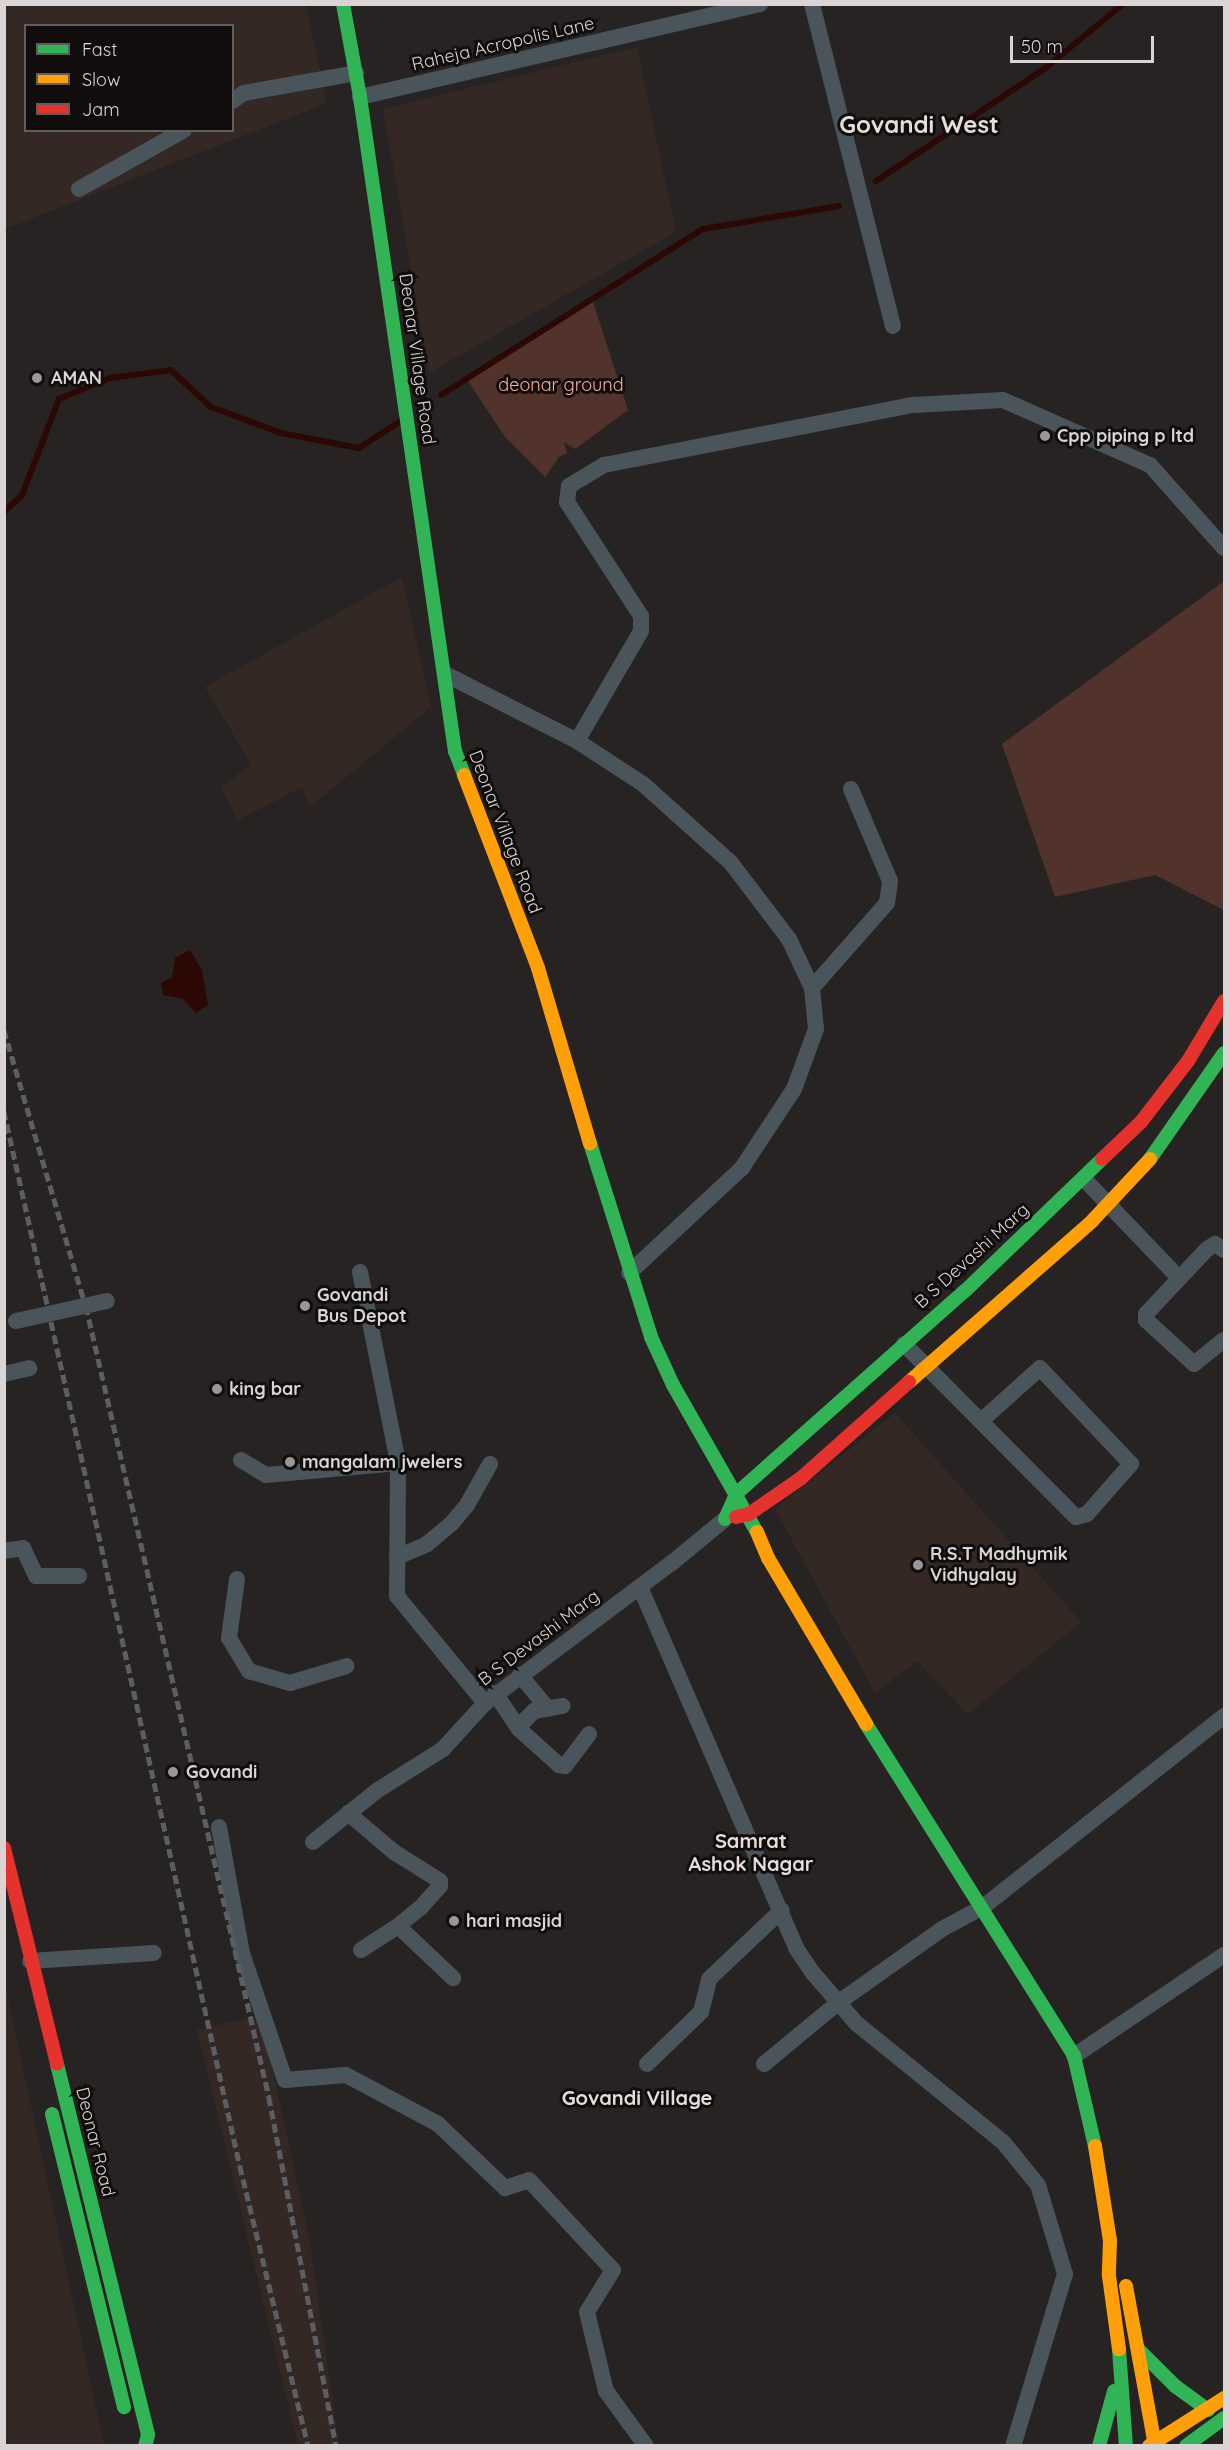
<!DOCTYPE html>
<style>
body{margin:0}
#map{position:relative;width:1229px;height:2450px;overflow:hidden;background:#272323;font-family:Quicksand,sans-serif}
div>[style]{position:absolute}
.built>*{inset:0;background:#342825}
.green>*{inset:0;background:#51332c}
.water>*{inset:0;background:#2b0803}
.stream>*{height:6px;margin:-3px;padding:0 3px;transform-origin:3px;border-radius:3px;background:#2b0803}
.street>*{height:16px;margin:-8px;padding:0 8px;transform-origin:8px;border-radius:8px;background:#4a555b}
.fast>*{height:14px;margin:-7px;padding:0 7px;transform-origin:7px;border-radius:7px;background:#30b455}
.slow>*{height:14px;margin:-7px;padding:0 7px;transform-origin:7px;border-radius:7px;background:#ff9f0a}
.jam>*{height:14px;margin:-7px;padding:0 7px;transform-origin:7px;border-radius:7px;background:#e5322d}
.rail>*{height:4.5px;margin-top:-2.25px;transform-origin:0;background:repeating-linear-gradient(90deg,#5b5f63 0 9px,transparent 0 13.5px)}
.street-bridge>*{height:16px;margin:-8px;padding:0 8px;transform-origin:8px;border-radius:8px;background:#4a555b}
.dots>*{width:16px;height:16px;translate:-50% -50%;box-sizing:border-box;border:3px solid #100d0c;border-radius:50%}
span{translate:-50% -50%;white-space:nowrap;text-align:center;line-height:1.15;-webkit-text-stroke:6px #100d0c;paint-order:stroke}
.street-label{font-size:18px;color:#dad5d4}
.poi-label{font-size:18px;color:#dad5d4;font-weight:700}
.left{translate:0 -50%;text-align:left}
.park-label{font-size:18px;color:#fbae9a}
.neighbourhood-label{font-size:20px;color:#e6ddda;font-weight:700}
.district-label{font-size:24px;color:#e6ddda;font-weight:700}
.frame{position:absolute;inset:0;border:6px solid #dad5d4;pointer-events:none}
.legend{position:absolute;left:24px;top:24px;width:210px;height:108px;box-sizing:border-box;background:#100d0c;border:2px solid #615d5c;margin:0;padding:8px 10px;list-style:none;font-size:18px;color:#dad5d4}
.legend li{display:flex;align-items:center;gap:12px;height:30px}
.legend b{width:30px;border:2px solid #615d5c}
.scale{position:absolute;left:1010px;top:36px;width:144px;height:27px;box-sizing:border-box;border:3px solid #dad5d4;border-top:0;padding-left:8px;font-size:18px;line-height:21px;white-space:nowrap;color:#dad5d4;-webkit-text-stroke:4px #100d0c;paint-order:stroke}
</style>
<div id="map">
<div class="built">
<i style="clip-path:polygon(evenodd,5px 5px,306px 5px,327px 103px,5px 229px,5px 5px,26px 26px,232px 26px,232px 130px,26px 130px,26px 26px)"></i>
<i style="clip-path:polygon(637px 47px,676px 232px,429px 373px,383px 109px)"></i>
<i style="clip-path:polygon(402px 577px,431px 707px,310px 807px,302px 787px,238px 820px,221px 788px,251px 764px,205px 687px)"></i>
<i style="clip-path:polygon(895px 1413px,1081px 1622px,968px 1714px,917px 1661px,875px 1693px,775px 1509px)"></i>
<i style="clip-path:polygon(4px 1985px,5px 1985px,104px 2445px,5px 2445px)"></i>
<i style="clip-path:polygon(261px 2015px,310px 2242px,339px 2445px,298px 2445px,197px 2030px)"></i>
</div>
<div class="green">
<i style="clip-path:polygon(592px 299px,628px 410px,575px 449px,564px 442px,567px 453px,559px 457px,545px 477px,505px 437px,466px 378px)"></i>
<i style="clip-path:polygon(1224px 581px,1224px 910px,1155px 875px,1055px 897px,1002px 744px)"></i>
</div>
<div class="water">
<i style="clip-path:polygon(190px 950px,202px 970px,208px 1005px,196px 1013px,183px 999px,163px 995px,161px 983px,172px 977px,175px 958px)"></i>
</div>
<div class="stream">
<i style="left:876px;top:181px;width:202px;rotate:-33.7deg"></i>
<i style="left:1044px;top:69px;width:102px;rotate:-39.4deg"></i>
<i style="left:441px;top:395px;width:310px;rotate:-32.4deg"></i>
<i style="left:703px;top:229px;width:138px;rotate:-9.6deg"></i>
<i style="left:4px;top:512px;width:25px;rotate:-43deg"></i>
<i style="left:22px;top:495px;width:103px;rotate:-68.9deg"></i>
<i style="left:59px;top:399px;width:55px;rotate:-22.4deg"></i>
<i style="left:110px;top:378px;width:62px;rotate:-7.5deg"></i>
<i style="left:171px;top:370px;width:54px;rotate:42.8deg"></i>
<i style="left:211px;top:407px;width:75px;rotate:20.4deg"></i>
<i style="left:281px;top:433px;width:79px;rotate:10.9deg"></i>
<i style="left:359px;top:448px;width:51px;rotate:-33.1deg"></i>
</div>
<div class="street">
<i style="left:812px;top:4px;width:332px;rotate:75.9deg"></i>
<i style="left:360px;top:97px;width:411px;rotate:-13.1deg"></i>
<i style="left:232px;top:101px;width:14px;rotate:-34deg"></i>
<i style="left:244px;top:93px;width:114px;rotate:-10.1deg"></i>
<i style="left:79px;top:189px;width:120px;rotate:-29.3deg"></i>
<i style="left:445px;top:674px;width:148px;rotate:26.9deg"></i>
<i style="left:577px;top:741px;width:79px;rotate:33.1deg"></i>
<i style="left:643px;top:784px;width:118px;rotate:41.9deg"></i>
<i style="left:731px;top:863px;width:96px;rotate:52.7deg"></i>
<i style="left:789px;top:939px;width:54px;rotate:64.9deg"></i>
<i style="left:812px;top:988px;width:41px;rotate:84.4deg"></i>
<i style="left:816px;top:1029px;width:64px;rotate:110.1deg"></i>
<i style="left:794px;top:1089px;width:95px;rotate:123.4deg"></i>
<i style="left:742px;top:1168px;width:154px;rotate:137.1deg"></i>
<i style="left:577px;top:741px;width:127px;rotate:-59.8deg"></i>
<i style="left:641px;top:631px;width:15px;rotate:-90deg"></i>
<i style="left:641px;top:616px;width:136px;rotate:-123deg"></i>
<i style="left:567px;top:502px;width:16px;rotate:-83deg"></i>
<i style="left:569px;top:486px;width:41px;rotate:-31deg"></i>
<i style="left:604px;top:465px;width:316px;rotate:-11deg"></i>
<i style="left:914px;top:405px;width:89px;rotate:-3.2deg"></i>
<i style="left:1003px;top:400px;width:161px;rotate:23.9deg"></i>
<i style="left:1150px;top:465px;width:111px;rotate:48.3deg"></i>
<i style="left:812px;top:988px;width:113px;rotate:-48.6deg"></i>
<i style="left:887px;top:903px;width:22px;rotate:-82deg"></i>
<i style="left:890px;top:881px;width:100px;rotate:-113deg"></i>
<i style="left:1085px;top:1180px;width:136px;rotate:46.2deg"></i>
<i style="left:1224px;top:1250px;width:11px;rotate:-146deg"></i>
<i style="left:1215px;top:1244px;width:9px;rotate:148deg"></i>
<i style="left:1207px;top:1249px;width:89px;rotate:133.2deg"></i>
<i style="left:1146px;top:1314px;width:6px;rotate:90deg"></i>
<i style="left:1146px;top:1320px;width:65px;rotate:42.5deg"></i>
<i style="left:1194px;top:1364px;width:38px;rotate:-39deg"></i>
<i style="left:360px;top:1272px;width:195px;rotate:78.7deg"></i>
<i style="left:398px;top:1463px;width:133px;rotate:90.4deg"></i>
<i style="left:397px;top:1596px;width:139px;rotate:50.6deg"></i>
<i style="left:485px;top:1703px;width:235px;rotate:-36.9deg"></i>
<i style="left:673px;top:1562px;width:67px;rotate:-39.6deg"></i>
<i style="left:904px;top:1344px;width:244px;rotate:45.2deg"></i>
<i style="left:1076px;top:1517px;width:11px;rotate:-15deg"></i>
<i style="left:1087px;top:1514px;width:67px;rotate:-48.7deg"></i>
<i style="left:1131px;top:1464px;width:132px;rotate:-133.5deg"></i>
<i style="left:1040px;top:1368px;width:78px;rotate:138.1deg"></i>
<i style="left:4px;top:1374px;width:26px;rotate:-13deg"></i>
<i style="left:241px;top:1460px;width:29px;rotate:31deg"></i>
<i style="left:266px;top:1475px;width:133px;rotate:-5.2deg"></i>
<i style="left:4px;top:1551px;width:19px;rotate:-9deg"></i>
<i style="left:23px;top:1548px;width:31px;rotate:65deg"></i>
<i style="left:36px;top:1576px;width:43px"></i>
<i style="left:397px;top:1557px;width:33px;rotate:-23deg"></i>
<i style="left:427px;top:1544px;width:33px;rotate:-40deg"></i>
<i style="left:452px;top:1523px;width:23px;rotate:-50deg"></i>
<i style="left:467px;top:1505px;width:47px;rotate:-60.7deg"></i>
<i style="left:237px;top:1579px;width:60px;rotate:97.7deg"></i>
<i style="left:229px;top:1638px;width:39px;rotate:59deg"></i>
<i style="left:249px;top:1671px;width:43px;rotate:16.3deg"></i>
<i style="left:290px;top:1683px;width:59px;rotate:-16.6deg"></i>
<i style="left:640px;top:1587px;width:393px;rotate:66.6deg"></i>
<i style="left:796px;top:1948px;width:30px;rotate:56deg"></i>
<i style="left:813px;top:1973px;width:66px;rotate:49.3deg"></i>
<i style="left:856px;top:2023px;width:189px;rotate:39deg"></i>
<i style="left:1003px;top:2142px;width:55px;rotate:50.9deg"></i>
<i style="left:1038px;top:2185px;width:93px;rotate:73.1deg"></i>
<i style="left:1065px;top:2274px;width:180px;rotate:106.8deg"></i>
<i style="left:520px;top:1675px;width:44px;rotate:50.5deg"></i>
<i style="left:495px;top:1693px;width:43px;rotate:56.3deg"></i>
<i style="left:519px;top:1729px;width:54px;rotate:42deg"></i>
<i style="left:559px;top:1765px;width:6px;rotate:9deg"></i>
<i style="left:565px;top:1766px;width:40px;rotate:-53deg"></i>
<i style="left:518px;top:1727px;width:23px;rotate:-45deg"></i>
<i style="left:534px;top:1711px;width:29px;rotate:-10deg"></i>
<i style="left:348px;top:1813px;width:60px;rotate:40.3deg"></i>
<i style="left:394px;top:1852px;width:54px;rotate:32.2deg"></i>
<i style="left:440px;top:1881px;width:5px;rotate:90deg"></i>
<i style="left:440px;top:1886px;width:30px;rotate:132deg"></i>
<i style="left:420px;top:1908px;width:28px;rotate:141deg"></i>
<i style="left:398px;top:1926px;width:76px;rotate:43.4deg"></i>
<i style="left:219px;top:1827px;width:128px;rotate:79.7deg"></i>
<i style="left:242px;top:1953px;width:134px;rotate:71.3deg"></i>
<i style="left:285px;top:2080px;width:61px;rotate:-4.7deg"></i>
<i style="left:346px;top:2075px;width:104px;rotate:28deg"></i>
<i style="left:438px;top:2124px;width:93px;rotate:43.7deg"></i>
<i style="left:505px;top:2188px;width:25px;rotate:-18deg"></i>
<i style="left:529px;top:2180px;width:123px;rotate:47deg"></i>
<i style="left:613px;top:2270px;width:49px;rotate:121.8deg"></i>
<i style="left:587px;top:2312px;width:81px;rotate:76.5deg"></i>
<i style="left:606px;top:2391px;width:68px;rotate:54deg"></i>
<i style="left:313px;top:1842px;width:83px;rotate:-38.7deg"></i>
<i style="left:378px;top:1790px;width:77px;rotate:-32.2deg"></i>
<i style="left:443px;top:1749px;width:62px;rotate:-47.6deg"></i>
<i style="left:361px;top:1950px;width:44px;rotate:-33deg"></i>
<i style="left:30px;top:1961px;width:124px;rotate:-3.7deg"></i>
<i style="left:1074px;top:2056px;width:181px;rotate:-34deg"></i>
<i style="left:647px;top:2064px;width:75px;rotate:-43.9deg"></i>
<i style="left:701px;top:2012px;width:34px;rotate:-76deg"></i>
<i style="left:709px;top:1979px;width:100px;rotate:-43.4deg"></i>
<i style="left:764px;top:2064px;width:97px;rotate:-39.6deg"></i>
<i style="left:839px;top:2002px;width:126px;rotate:-35.3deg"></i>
<i style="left:942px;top:1929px;width:47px;rotate:-28.2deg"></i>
<i style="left:983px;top:1907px;width:308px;rotate:-38.4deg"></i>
</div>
<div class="fast">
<i style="left:343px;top:4px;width:95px;rotate:79.6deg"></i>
<i style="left:360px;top:97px;width:661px;rotate:81.74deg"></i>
<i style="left:455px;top:751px;width:26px;rotate:69deg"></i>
<i style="left:590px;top:1143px;width:203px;rotate:72.5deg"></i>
<i style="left:651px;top:1337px;width:53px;rotate:65.4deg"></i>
<i style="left:673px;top:1385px;width:169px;rotate:60.3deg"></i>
<i style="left:1150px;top:1159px;width:129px;rotate:-55.1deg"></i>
<i style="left:725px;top:1519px;width:27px;rotate:-66deg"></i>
<i style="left:736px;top:1494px;width:306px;rotate:-41.6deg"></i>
<i style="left:965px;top:1291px;width:190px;rotate:-43.9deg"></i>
<i style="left:866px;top:1724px;width:392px;rotate:57.9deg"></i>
<i style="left:1074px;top:2056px;width:92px;rotate:76.9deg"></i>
<i style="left:57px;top:2064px;width:382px;rotate:76.2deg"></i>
<i style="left:148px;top:2435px;width:11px;rotate:105deg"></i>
<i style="left:52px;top:2114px;width:302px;rotate:76.2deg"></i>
<i style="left:1119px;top:2349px;width:97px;rotate:85.9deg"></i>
<i style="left:1139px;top:2350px;width:51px;rotate:45deg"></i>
<i style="left:1175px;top:2386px;width:41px;rotate:36deg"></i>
<i style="left:1099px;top:2446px;width:57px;rotate:-74.7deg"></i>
<i style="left:1186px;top:2446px;width:47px;rotate:-36.4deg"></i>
</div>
<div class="slow">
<i style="left:464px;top:775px;width:207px;rotate:69deg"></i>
<i style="left:538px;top:968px;width:183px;rotate:73.5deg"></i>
<i style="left:909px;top:1382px;width:244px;rotate:-41.3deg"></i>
<i style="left:1092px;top:1221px;width:85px;rotate:-46.9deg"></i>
<i style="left:757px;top:1532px;width:28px;rotate:67deg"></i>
<i style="left:768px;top:1558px;width:193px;rotate:59.4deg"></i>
<i style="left:1095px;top:2146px;width:96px;rotate:81deg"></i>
<i style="left:1110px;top:2241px;width:35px;rotate:92deg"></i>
<i style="left:1109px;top:2276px;width:74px;rotate:82.2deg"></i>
<i style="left:1126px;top:2286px;width:163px;rotate:79.7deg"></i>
<i style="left:1149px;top:2446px;width:89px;rotate:-32.6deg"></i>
</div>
<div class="jam">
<i style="left:1102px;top:1159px;width:54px;rotate:-43.5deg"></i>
<i style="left:1141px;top:1122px;width:77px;rotate:-52.4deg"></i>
<i style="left:1188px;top:1061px;width:70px;rotate:-59deg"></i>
<i style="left:736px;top:1517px;width:13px;rotate:-13deg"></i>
<i style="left:749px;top:1514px;width:62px;rotate:-34.5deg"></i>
<i style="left:800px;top:1479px;width:146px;rotate:-41.7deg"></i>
<i style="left:4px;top:1848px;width:222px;rotate:76.2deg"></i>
</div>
<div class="rail">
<i style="left:4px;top:1030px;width:288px;rotate:73.5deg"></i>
<i style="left:86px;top:1306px;width:812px;rotate:76.97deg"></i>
<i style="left:269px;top:2097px;width:355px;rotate:79.1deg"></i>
<i style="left:4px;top:1111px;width:1081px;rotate:77.39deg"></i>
<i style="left:240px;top:2166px;width:288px;rotate:76.3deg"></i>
</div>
<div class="street-bridge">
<i style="left:16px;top:1321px;width:93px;rotate:-12.4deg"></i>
</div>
<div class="dots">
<i style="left:37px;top:378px;background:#9b9796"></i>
<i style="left:1045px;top:436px;background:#9b9796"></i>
<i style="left:305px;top:1306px;background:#9b9796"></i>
<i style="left:217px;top:1389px;background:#9b9796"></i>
<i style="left:290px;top:1462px;background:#9b9796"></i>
<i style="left:918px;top:1565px;background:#9b9796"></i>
<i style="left:173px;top:1772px;background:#9b9796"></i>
<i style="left:454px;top:1921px;background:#9b9796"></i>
</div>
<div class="street-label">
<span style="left:503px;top:44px;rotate:-13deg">Raheja Acropolis Lane</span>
<span style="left:417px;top:359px;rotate:82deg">Deonar Village Road</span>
<span style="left:505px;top:832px;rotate:69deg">Deonar Village Road</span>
<span style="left:972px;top:1256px;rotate:-42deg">B S Devashi Marg</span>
<span style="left:539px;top:1638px;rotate:-37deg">B S Devashi Marg</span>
<span style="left:95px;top:2142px;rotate:76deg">Deonar Road</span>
</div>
<div class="poi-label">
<span class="left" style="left:51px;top:378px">AMAN</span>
<span class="left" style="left:1057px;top:436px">Cpp piping p ltd</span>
<span class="left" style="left:317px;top:1306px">Govandi<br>Bus Depot</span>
<span class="left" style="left:229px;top:1389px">king bar</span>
<span class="left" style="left:302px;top:1462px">mangalam jwelers</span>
<span class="left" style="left:930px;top:1565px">R.S.T Madhymik<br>Vidhyalay</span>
<span class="left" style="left:186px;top:1772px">Govandi</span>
<span class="left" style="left:466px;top:1921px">hari masjid</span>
</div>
<div class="park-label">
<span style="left:561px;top:385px">deonar ground</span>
</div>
<div class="neighbourhood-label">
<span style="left:751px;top:1852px">Samrat<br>Ashok Nagar</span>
<span style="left:637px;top:2097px">Govandi Village</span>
</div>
<div class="district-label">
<span style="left:919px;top:125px">Govandi West</span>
</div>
<div class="frame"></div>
<ul class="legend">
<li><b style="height:8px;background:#30b455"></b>Fast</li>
<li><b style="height:8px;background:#ff9f0a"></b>Slow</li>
<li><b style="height:8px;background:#e5322d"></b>Jam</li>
</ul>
<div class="scale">50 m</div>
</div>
